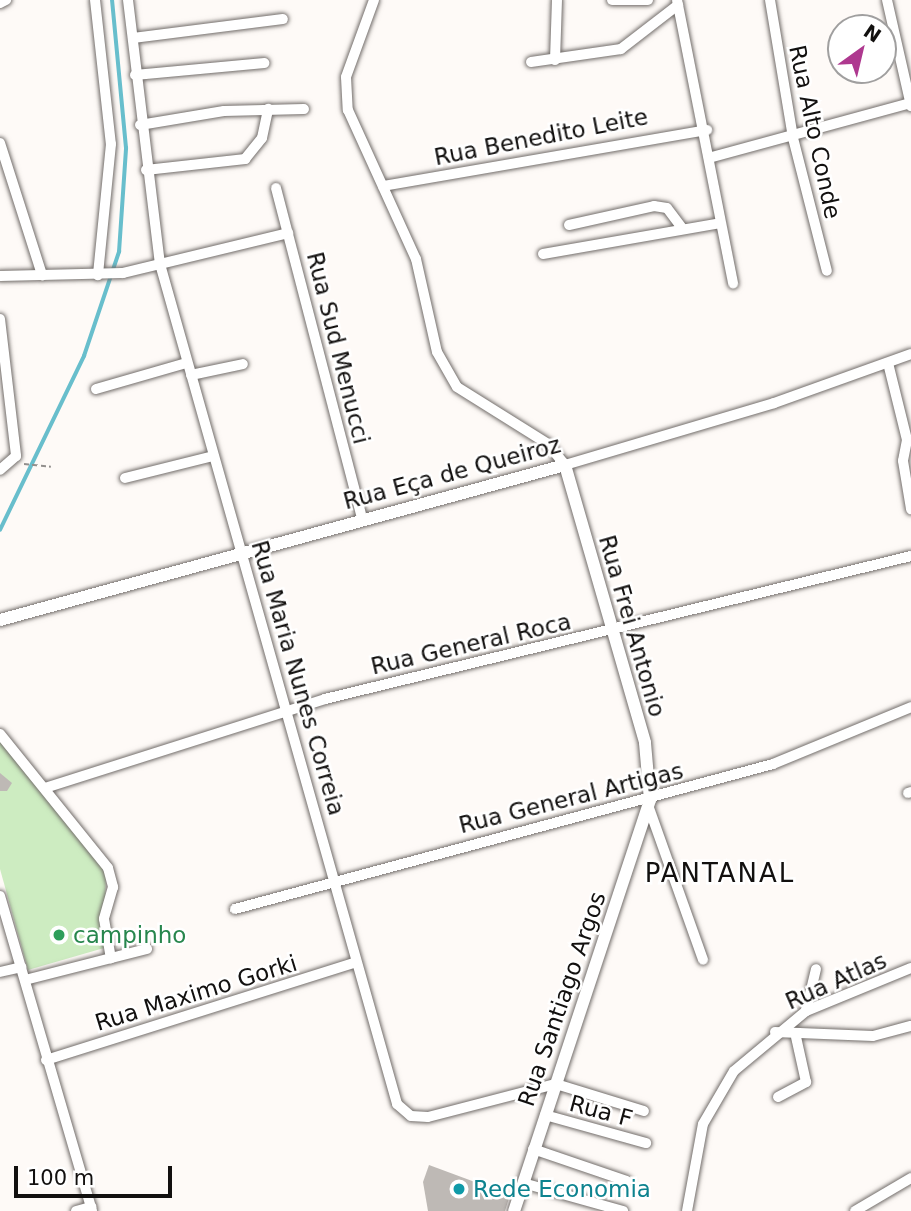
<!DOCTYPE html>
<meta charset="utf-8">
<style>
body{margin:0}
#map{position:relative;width:911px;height:1211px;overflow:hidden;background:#fefaf7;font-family:"DejaVu Sans",sans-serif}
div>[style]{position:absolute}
.green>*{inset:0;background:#cdecc1}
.stream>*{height:3.5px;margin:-1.75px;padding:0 1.75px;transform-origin:1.75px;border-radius:1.75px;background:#68becc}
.building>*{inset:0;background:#beb9b5}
.path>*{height:2px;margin-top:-1px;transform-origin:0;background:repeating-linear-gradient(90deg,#928f8d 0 5px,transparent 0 8.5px)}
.roads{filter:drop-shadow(0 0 2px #726d6a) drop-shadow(0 0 2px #726d6a)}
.minor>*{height:10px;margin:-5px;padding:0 5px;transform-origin:5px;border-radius:5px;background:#fff}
.tertiary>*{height:12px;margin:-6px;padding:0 6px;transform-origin:6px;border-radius:6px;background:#fff}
.dots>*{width:19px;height:19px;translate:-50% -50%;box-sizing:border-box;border:4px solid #fff;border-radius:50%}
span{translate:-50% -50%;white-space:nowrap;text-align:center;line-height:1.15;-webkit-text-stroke:5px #fff;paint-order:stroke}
.street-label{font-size:23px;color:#12100f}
.leisure-label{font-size:23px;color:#27864d}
.left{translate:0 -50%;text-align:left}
.culture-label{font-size:23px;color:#0d838f}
.quarter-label{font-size:26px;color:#12100f;letter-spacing:2px}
.north{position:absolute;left:827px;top:14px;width:70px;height:70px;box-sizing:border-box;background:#fff;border:2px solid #a09f9f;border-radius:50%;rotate:34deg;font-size:19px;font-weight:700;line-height:28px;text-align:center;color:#12100f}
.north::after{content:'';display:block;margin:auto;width:24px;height:32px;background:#ae388f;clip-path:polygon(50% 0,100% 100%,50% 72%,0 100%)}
.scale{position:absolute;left:14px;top:1166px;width:158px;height:32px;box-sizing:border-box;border:4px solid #12100f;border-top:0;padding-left:9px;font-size:21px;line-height:24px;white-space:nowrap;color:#12100f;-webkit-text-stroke:5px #fff;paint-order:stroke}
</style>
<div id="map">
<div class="green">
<i style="clip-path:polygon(0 740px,106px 871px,104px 948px,28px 970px,0 869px)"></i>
</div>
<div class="stream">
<i style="left:0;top:530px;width:193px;rotate:-64.2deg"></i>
<i style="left:84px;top:356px;width:110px;rotate:-71.4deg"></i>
<i style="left:119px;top:252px;width:104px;rotate:-86.1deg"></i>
<i style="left:126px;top:148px;width:149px;rotate:-95.4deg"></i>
</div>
<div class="building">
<i style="clip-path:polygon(0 773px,12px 783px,7px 791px,0 791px)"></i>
<i style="clip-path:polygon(429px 1165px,510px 1195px,505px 1211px,428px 1211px,423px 1182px)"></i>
</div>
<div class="path">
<i style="left:24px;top:464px;width:27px;rotate:6deg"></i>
</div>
<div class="roads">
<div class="minor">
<i style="left:95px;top:0;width:145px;rotate:83.7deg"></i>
<i style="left:111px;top:144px;width:132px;rotate:95.7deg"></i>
<i style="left:128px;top:0;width:266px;rotate:83.1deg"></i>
<i style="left:160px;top:264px;width:873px;rotate:74.24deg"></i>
<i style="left:397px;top:1104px;width:18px;rotate:41deg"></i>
<i style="left:411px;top:1116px;width:17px;rotate:3deg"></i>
<i style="left:428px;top:1117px;width:132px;rotate:-14.5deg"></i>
<i style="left:556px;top:1084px;width:92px;rotate:17.1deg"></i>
<i style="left:374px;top:0;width:82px;rotate:110deg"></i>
<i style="left:346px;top:77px;width:33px;rotate:87deg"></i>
<i style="left:348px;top:110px;width:164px;rotate:65.5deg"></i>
<i style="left:416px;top:259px;width:95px;rotate:77.3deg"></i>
<i style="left:437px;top:352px;width:40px;rotate:60.3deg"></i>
<i style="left:457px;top:387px;width:107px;rotate:32.1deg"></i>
<i style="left:548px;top:444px;width:27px;rotate:51deg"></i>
<i style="left:565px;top:465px;width:218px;rotate:-16.5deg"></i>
<i style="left:774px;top:403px;width:145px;rotate:-19.7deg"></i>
<i style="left:612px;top:0;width:36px"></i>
<i style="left:677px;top:0;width:289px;rotate:78.8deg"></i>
<i style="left:770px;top:0;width:140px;rotate:80.5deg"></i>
<i style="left:793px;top:138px;width:137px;rotate:75.7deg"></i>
<i style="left:887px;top:0;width:109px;rotate:77.2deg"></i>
<i style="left:0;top:3px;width:7px;rotate:-27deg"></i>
<i style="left:133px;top:38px;width:151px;rotate:-7.2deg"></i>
<i style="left:555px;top:60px;width:60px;rotate:-88.1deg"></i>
<i style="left:531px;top:62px;width:91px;rotate:-8.2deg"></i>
<i style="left:621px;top:49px;width:72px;rotate:-37.7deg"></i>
<i style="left:135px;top:75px;width:130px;rotate:-5.3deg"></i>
<i style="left:140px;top:125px;width:85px;rotate:-9.5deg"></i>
<i style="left:224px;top:111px;width:80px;rotate:-1.4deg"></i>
<i style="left:0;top:143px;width:139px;rotate:72.3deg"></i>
<i style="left:712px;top:157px;width:206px;rotate:-15.2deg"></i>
<i style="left:146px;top:170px;width:100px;rotate:-6.3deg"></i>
<i style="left:245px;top:159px;width:27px;rotate:-51deg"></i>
<i style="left:262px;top:138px;width:30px;rotate:-78deg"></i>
<i style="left:383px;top:186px;width:329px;rotate:-9.8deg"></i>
<i style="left:276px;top:188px;width:341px;rotate:75.4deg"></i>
<i style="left:569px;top:225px;width:87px;rotate:-12.6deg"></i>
<i style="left:654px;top:206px;width:13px;rotate:9deg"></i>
<i style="left:667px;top:208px;width:25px;rotate:53deg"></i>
<i style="left:543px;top:254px;width:180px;rotate:-9.9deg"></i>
<i style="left:0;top:276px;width:123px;rotate:-1.4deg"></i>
<i style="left:123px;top:273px;width:170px;rotate:-13.6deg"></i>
<i style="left:0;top:319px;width:138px;rotate:83.3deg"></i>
<i style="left:16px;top:456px;width:21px;rotate:139deg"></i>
<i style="left:888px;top:363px;width:79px;rotate:76.1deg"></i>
<i style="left:907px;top:440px;width:21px;rotate:101deg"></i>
<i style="left:903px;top:461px;width:49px;rotate:80.5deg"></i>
<i style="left:191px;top:375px;width:53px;rotate:-11.9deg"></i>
<i style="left:96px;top:389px;width:94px;rotate:-16.1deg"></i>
<i style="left:125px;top:478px;width:91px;rotate:-14deg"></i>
<i style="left:0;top:734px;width:172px;rotate:51.1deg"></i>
<i style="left:108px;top:868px;width:20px;rotate:75deg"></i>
<i style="left:113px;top:887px;width:33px;rotate:106deg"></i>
<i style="left:104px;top:919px;width:40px;rotate:80deg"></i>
<i style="left:45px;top:788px;width:294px;rotate:-17.6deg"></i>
<i style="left:325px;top:699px;width:603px;rotate:-13.71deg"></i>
<i style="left:908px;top:793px;width:3px;rotate:-18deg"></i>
<i style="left:649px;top:808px;width:161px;rotate:70.4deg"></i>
<i style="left:0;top:896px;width:328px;rotate:73.7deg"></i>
<i style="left:235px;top:909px;width:557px;rotate:-15.08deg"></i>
<i style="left:773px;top:764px;width:149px;rotate:-22.4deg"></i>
<i style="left:0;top:972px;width:22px;rotate:-13deg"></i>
<i style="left:25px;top:980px;width:126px;rotate:-14.3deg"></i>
<i style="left:806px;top:1011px;width:43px;rotate:-76.6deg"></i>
<i style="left:775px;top:1032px;width:98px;rotate:2.3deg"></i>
<i style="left:873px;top:1036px;width:39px;rotate:-15deg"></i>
<i style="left:46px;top:1060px;width:325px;rotate:-17.5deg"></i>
<i style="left:778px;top:1097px;width:32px;rotate:-28deg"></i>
<i style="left:806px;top:1082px;width:46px;rotate:-102.5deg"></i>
<i style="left:545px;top:1115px;width:105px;rotate:15.5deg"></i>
<i style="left:533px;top:1149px;width:99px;rotate:18.8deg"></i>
<i style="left:523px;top:1183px;width:104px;rotate:15.6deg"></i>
<i style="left:76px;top:1211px;width:16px;rotate:-15deg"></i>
<i style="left:687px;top:1211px;width:88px;rotate:-79.6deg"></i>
<i style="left:703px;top:1124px;width:61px;rotate:-59.7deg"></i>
<i style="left:734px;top:1071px;width:94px;rotate:-39.8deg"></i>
<i style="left:806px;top:1011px;width:113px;rotate:-22.3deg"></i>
<i style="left:855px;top:1211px;width:65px;rotate:-30.5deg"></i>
</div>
<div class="tertiary">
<i style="left:0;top:620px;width:586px;rotate:-15.34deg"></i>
<i style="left:565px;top:465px;width:289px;rotate:73.9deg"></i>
<i style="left:645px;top:743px;width:57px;rotate:85deg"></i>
<i style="left:650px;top:800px;width:433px;rotate:108.3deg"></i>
</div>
</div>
<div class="dots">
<i style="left:59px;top:935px;background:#2e9e5b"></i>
<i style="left:459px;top:1189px;background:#0f9aa8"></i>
</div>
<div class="street-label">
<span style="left:815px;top:132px;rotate:78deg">Rua Alto Conde</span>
<span style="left:541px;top:137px;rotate:-11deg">Rua Benedito Leite</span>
<span style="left:338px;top:348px;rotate:76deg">Rua Sud Menucci</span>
<span style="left:452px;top:473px;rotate:-15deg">Rua Eça de Queiroz</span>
<span style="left:632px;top:626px;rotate:74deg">Rua Frei Antonio</span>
<span style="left:471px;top:644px;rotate:-13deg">Rua General Roca</span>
<span style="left:298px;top:678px;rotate:74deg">Rua Maria Nunes Correia</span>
<span style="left:571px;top:798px;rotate:-14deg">Rua General Artigas</span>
<span style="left:836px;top:981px;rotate:-24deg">Rua Atlas</span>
<span style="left:196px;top:993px;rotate:-17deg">Rua Maximo Gorki</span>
<span style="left:562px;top:999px;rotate:-71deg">Rua Santiago Argos</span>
<span style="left:601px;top:1111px;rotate:15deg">Rua F</span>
</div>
<div class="leisure-label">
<span class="left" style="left:73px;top:935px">campinho</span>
</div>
<div class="culture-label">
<span class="left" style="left:473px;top:1189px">Rede Economia</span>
</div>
<div class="quarter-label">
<span style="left:720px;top:874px">PANTANAL</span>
</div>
<div class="north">N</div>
<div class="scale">100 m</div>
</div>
